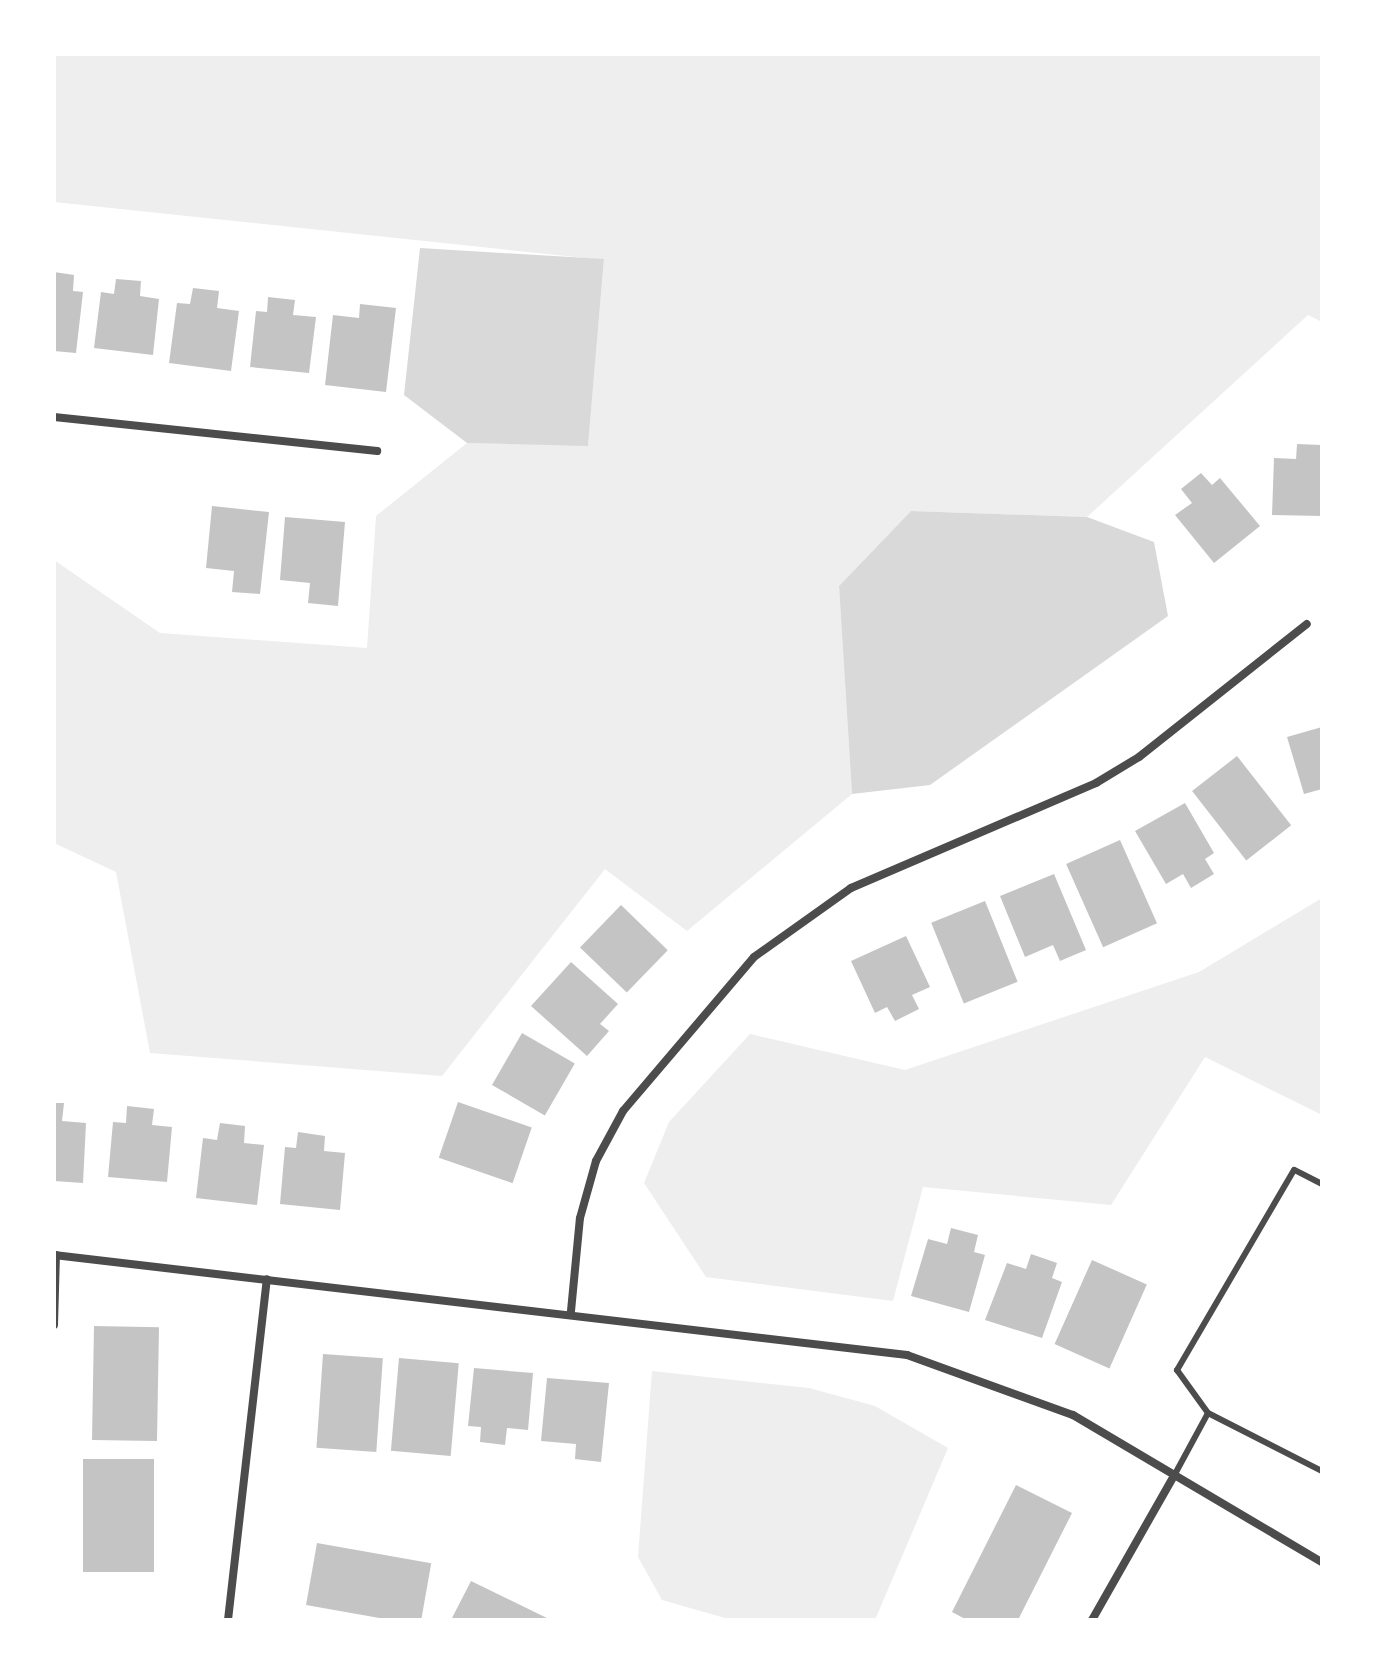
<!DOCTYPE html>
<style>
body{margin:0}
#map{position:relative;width:1376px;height:1674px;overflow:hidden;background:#fff;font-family:Ubuntu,sans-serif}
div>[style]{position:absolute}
.green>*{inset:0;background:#eee}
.water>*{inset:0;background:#d9d9d9}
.building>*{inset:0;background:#c4c4c4;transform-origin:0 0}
.service>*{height:6px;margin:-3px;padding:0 3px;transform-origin:3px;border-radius:3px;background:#4c4c4c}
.minor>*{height:8px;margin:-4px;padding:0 4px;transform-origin:4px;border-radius:4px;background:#4c4c4c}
span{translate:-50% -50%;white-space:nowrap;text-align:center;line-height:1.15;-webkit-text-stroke:8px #fff;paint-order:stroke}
.frame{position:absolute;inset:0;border:56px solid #fff;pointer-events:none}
</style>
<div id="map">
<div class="green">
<i style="clip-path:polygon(54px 54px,1322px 54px,1322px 322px,1308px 315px,1087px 517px,911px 511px,839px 586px,852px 794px,687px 931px,605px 869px,442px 1076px,150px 1053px,116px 872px,54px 843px,54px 560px,160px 633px,367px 648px,376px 516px,467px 443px,588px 445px,604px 260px,54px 202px)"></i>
<i style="clip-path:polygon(1322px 898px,1322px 1115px,1205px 1057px,1111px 1205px,923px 1187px,893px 1301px,706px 1277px,644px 1183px,669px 1122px,750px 1034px,905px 1070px,1199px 972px)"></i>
<i style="clip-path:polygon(652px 1371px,809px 1388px,875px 1406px,948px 1448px,875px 1620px,732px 1620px,662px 1600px,638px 1557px)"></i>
</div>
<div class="water">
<i style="clip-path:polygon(420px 248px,604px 259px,588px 446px,467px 443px,404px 395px)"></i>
<i style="clip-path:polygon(911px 511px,1087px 517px,1154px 542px,1168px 616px,930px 785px,852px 794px,839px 586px)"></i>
</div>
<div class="building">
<i style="clip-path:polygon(54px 272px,74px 275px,73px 291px,83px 292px,76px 353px,54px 351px)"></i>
<i style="clip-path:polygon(116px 279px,141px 281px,140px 296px,159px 299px,153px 355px,94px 348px,101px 292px,114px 294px)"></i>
<i style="clip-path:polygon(193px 288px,219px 291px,217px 308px,239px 311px,231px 371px,169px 363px,177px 303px,190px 304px)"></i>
<i style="clip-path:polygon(268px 297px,295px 300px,293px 315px,316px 317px,309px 373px,250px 367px,256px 311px,267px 312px)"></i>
<i style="clip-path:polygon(360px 304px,396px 308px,386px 392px,325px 385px,333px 315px,359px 318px)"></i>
<i style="clip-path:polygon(1297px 444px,1322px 445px,1322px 516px,1272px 515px,1274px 458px,1296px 459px)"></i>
<i style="clip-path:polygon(1201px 473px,1212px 485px,1220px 478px,1260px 526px,1214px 563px,1175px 515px,1192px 503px,1181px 489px)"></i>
<i style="clip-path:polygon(212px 506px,269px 512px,260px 594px,232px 592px,234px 571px,206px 568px)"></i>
<i style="clip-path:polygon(285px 517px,345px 522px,338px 606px,308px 603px,310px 583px,280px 580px)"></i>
<i style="clip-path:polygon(1322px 727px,1322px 789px,1304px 794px,1287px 737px)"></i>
<i style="left:1237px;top:756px;width:88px;height:57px;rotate:52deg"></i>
<i style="clip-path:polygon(1185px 803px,1214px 853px,1205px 859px,1214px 874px,1191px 888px,1183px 874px,1166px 884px,1135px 831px)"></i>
<i style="left:1120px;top:840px;width:91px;height:59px;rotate:66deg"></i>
<i style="clip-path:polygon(1054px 874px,1086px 950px,1060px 961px,1053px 945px,1025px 957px,1000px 896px)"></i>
<i style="left:985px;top:901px;width:87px;height:58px;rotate:68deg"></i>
<i style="left:621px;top:905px;width:65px;height:59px;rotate:44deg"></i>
<i style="clip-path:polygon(906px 936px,930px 987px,912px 995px,919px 1009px,895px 1021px,887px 1007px,875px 1013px,851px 961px)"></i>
<i style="clip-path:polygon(571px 962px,618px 1004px,600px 1024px,609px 1031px,587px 1056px,531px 1006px)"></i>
<i style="left:522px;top:1033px;width:61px;height:60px;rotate:30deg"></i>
<i style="left:458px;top:1102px;width:78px;height:59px;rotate:19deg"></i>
<i style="clip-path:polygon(54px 1103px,64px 1103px,62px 1121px,86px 1123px,83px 1183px,54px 1181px)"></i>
<i style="clip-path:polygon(127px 1106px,154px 1109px,152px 1125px,172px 1127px,167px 1182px,108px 1177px,113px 1122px,126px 1123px)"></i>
<i style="clip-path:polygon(220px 1123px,245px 1126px,244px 1143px,264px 1145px,257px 1205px,196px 1198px,203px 1138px,217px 1140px)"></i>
<i style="clip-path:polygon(298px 1132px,325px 1136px,324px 1151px,345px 1153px,340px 1210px,280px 1204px,285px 1147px,296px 1148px)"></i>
<i style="clip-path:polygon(951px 1228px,978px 1235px,974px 1252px,985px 1255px,969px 1312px,911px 1296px,928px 1239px,947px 1244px)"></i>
<i style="clip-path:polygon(1031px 1254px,1057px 1263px,1052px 1278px,1062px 1282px,1042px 1338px,985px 1320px,1007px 1263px,1026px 1269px)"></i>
<i style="left:1092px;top:1260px;width:60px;height:92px;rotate:24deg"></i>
<i style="left:94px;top:1326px;width:65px;height:114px;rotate:1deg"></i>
<i style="left:323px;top:1354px;width:60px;height:94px;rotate:4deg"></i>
<i style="left:399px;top:1358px;width:60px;height:93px;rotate:5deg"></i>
<i style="clip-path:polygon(474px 1368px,533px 1373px,528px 1430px,507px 1428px,505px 1445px,480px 1442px,481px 1427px,468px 1426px)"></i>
<i style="clip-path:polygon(547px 1378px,609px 1383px,601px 1462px,575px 1459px,576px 1444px,541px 1441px)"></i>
<i style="left:83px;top:1459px;width:71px;height:113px"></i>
<i style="clip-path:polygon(1016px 1485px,1072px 1513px,1018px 1620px,967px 1620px,952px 1612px)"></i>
<i style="left:317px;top:1543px;width:116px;height:63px;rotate:10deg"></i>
<i style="clip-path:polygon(471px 1581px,551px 1620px,451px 1620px)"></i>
</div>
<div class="service">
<i style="left:1322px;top:1184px;width:31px;rotate:-153deg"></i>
<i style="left:1294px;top:1170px;width:232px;rotate:120.3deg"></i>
<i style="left:1177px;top:1370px;width:53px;rotate:54.2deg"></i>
<i style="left:1208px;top:1413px;width:128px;rotate:27deg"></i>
<i style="left:1175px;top:1474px;width:69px;rotate:-61.6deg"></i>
</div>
<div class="minor">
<i style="left:54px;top:417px;width:325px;rotate:6deg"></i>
<i style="left:54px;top:1255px;width:859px;rotate:6.69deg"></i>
<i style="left:907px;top:1355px;width:177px;rotate:19.9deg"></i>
<i style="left:1073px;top:1415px;width:289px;rotate:30.6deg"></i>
<i style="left:571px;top:1311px;width:93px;rotate:-84.5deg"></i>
<i style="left:580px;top:1218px;width:59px;rotate:-74.3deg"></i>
<i style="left:596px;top:1161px;width:57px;rotate:-61.6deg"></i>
<i style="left:623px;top:1111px;width:202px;rotate:-49.6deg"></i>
<i style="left:754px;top:957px;width:119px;rotate:-35.4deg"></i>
<i style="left:851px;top:888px;width:267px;rotate:-23.2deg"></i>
<i style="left:1096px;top:783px;width:50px;rotate:-31.2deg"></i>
<i style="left:1139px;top:757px;width:214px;rotate:-38.4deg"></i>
<i style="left:54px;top:1325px;width:70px;rotate:-88.4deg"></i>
<i style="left:228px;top:1620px;width:343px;rotate:-83.5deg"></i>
<i style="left:1092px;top:1620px;width:168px;rotate:-60.4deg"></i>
</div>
<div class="frame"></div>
</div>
